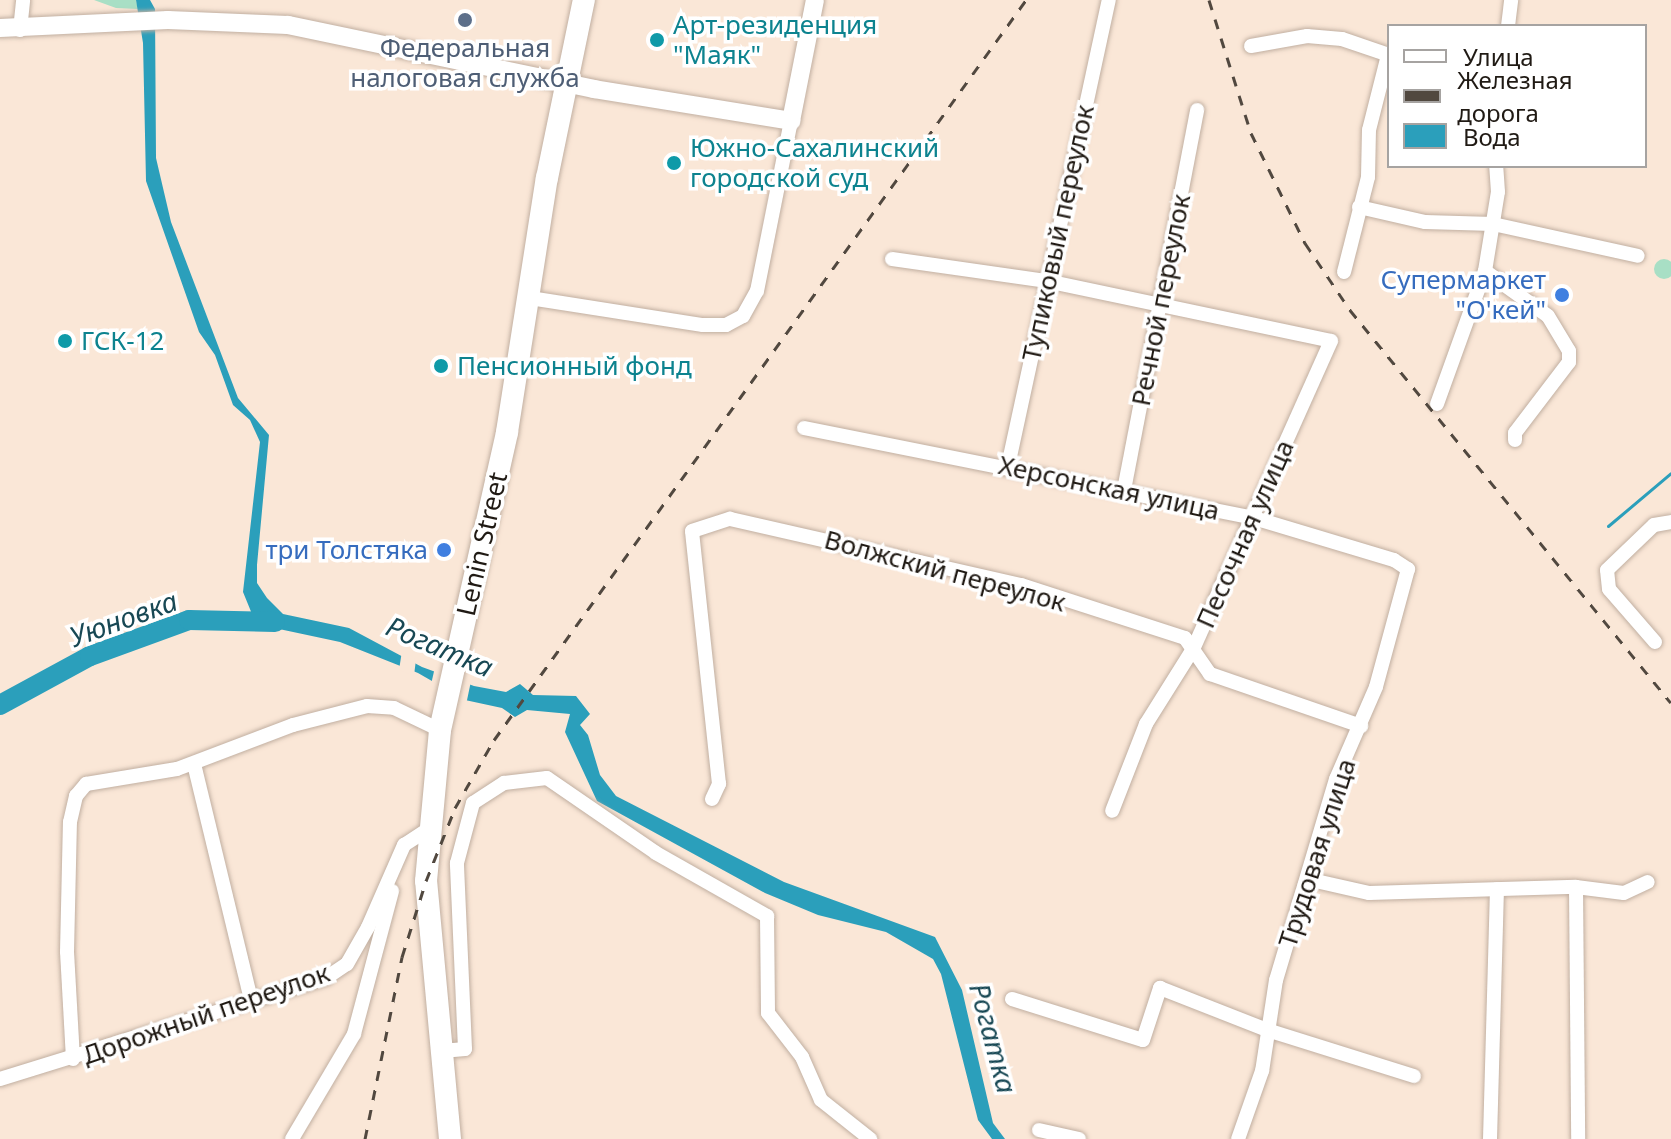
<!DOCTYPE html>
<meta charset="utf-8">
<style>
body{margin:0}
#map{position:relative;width:1671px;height:1139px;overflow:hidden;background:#fae7d7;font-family:"Noto Sans",sans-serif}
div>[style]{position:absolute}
.green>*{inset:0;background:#a8dfc5}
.round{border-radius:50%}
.water>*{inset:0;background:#2b9fbb}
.pier>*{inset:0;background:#fae7d7}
.stream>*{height:3px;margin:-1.5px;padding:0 1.5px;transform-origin:1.5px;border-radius:1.5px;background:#2b9fbb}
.river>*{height:20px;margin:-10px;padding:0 10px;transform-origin:10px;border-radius:10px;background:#2b9fbb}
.roads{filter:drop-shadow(0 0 2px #c1afa1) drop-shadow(0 0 2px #c1afa1)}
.minor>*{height:14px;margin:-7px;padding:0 7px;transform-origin:7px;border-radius:7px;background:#fff}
.tertiary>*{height:18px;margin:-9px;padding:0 9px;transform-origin:9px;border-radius:9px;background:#fff}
.primary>*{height:22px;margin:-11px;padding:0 11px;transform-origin:11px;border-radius:11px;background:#fff}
.rail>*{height:3px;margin-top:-1.5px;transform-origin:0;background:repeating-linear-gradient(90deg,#51483f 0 10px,transparent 0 20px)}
.dots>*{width:22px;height:22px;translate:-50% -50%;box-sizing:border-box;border:4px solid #fff;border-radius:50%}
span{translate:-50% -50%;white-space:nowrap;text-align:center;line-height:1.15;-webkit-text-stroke:7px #fff;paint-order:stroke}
.culture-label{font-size:26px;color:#0d838f}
.left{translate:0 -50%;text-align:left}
.service-label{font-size:26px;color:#4e5e75}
.street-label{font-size:26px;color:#201a14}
.shop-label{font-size:26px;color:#366cbe}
.right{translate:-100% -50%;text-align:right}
.water-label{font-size:28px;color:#184854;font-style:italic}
.legend{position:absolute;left:1387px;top:24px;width:260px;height:144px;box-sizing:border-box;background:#fff;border:2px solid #a6a3a1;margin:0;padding:10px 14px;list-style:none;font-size:24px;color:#201a14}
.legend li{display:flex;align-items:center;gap:16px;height:40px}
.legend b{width:40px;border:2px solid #a6a3a1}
</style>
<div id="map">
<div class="green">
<i style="clip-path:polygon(94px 0,136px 0,138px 9px,116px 8px)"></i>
<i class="round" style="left:1654px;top:259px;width:20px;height:20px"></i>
</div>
<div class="water">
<i style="clip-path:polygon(136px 0,150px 0,155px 9px,156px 158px,171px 222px,238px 398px,269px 435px,257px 565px,257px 583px,267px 598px,283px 614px,349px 628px,422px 667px,474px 686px,506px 692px,520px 684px,533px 695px,576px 696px,590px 714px,580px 725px,588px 735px,600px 775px,616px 796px,784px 882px,935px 937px,962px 990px,993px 1123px,1005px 1139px,992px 1139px,978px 1120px,941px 974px,933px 959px,886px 932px,818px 915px,765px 893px,597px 801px,565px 732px,570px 714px,527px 710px,515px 717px,502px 708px,465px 700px,418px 673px,340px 642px,265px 626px,252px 614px,243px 592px,260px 442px,250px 420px,233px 405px,215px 355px,199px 332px,146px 181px,143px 43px)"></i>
</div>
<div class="pier">
<i style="clip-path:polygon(402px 651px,416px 659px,414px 676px,399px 670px)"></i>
<i style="clip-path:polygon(435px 667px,471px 681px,466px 705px,430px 689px)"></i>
</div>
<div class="stream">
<i style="left:1608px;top:526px;width:82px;rotate:-40.1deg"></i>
</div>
<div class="river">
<i style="left:0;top:705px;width:102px;rotate:-28.6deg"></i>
<i style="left:90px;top:656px;width:105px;rotate:-20deg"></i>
<i style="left:189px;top:620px;width:86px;rotate:1.3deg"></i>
</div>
<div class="roads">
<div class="minor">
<i style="left:1508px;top:26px;width:26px;rotate:-83deg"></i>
<i style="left:20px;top:30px;width:30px;rotate:-84deg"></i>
<i style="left:1251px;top:46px;width:57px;rotate:-10.1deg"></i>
<i style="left:1307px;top:36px;width:35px;rotate:5deg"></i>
<i style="left:1342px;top:39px;width:50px;rotate:18.8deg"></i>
<i style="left:1359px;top:207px;width:68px;rotate:12.8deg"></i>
<i style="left:1425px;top:222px;width:68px;rotate:1.7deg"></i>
<i style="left:1493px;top:224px;width:148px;rotate:12.4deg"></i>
<i style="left:892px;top:259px;width:157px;rotate:8.1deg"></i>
<i style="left:1047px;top:281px;width:290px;rotate:11.9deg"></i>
<i style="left:1331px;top:341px;width:338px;rotate:114.1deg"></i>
<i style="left:1193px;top:649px;width:89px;rotate:122.1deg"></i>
<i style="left:1146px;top:724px;width:93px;rotate:111.3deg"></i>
<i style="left:1485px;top:271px;width:77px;rotate:35.5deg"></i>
<i style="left:1548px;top:316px;width:41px;rotate:59deg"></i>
<i style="left:1569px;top:351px;width:11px;rotate:90deg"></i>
<i style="left:1569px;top:362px;width:89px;rotate:127.3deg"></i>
<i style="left:1515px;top:433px;width:7px;rotate:90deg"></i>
<i style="left:1344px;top:272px;width:98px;rotate:-75.8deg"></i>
<i style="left:1368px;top:177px;width:47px;rotate:-88.8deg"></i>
<i style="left:1369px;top:130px;width:77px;rotate:-75.8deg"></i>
<i style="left:530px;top:298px;width:175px;rotate:8.9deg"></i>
<i style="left:703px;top:325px;width:23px"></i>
<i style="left:726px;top:325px;width:19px;rotate:-28deg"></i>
<i style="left:743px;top:316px;width:29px;rotate:-61deg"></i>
<i style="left:757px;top:291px;width:173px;rotate:-78.7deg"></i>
<i style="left:1437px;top:404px;width:141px;rotate:-70.2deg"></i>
<i style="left:1485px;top:271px;width:80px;rotate:-80.7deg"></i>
<i style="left:1498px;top:192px;width:26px;rotate:-94deg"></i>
<i style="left:804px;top:428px;width:459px;rotate:11.3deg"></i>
<i style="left:1254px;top:518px;width:146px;rotate:16.7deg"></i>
<i style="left:1394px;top:560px;width:17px;rotate:33deg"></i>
<i style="left:1408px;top:569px;width:122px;rotate:105.2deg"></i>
<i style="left:1376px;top:687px;width:100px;rotate:113.5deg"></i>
<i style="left:1336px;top:779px;width:210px;rotate:106.6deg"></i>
<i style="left:1276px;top:980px;width:92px;rotate:98.7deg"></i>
<i style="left:1262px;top:1071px;width:72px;rotate:109.4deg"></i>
<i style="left:1008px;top:466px;width:477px;rotate:-77.8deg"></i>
<i style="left:1124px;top:490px;width:387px;rotate:-79.1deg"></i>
<i style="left:1655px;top:642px;width:70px;rotate:-131deg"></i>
<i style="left:1609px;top:589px;width:19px;rotate:-96deg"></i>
<i style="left:1607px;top:570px;width:65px;rotate:-43.8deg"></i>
<i style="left:1654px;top:525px;width:17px;rotate:-10deg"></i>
<i style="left:194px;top:764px;width:242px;rotate:76.4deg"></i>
<i style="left:712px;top:799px;width:17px;rotate:-65deg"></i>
<i style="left:719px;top:784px;width:254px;rotate:-96.1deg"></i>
<i style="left:692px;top:531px;width:40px;rotate:-18deg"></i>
<i style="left:730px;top:519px;width:298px;rotate:12.8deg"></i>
<i style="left:1021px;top:585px;width:172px;rotate:17.9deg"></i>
<i style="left:1185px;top:638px;width:44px;rotate:55.2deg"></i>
<i style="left:1210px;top:674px;width:160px;rotate:19deg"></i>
<i style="left:1307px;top:879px;width:64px;rotate:12.7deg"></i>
<i style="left:1369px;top:893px;width:207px;rotate:-1.7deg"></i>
<i style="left:1576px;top:887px;width:48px;rotate:7.1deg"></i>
<i style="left:1624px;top:893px;width:26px;rotate:-25deg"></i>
<i style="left:1576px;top:887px;width:252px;rotate:89.5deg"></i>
<i style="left:1012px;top:999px;width:137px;rotate:17.4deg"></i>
<i style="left:1143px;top:1040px;width:55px;rotate:-71.9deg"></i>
<i style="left:1160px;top:988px;width:115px;rotate:21.4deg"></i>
<i style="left:1267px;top:1030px;width:154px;rotate:17.4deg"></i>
<i style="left:442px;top:1051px;width:23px;rotate:-5deg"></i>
<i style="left:465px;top:1049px;width:186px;rotate:-92.5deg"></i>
<i style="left:457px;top:863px;width:62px;rotate:-75.1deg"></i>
<i style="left:473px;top:803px;width:37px;rotate:-33deg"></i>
<i style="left:504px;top:783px;width:43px;rotate:-6.6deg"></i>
<i style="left:547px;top:778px;width:132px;rotate:34.5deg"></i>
<i style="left:656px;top:853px;width:128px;rotate:29.6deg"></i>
<i style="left:767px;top:916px;width:97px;rotate:89.4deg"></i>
<i style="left:768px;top:1013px;width:56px;rotate:52.3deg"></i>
<i style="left:802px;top:1057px;width:47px;rotate:66.2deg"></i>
<i style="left:821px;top:1100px;width:63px;rotate:38.5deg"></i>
<i style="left:73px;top:1059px;width:107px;rotate:-93.2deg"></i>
<i style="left:67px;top:952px;width:130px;rotate:-88.7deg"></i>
<i style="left:70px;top:822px;width:27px;rotate:-77deg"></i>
<i style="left:76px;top:796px;width:16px;rotate:-50deg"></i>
<i style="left:86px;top:784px;width:92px;rotate:-9.4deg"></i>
<i style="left:177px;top:769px;width:124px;rotate:-20.8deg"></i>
<i style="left:293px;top:725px;width:76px;rotate:-14.4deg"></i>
<i style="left:367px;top:706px;width:27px;rotate:4deg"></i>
<i style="left:394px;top:708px;width:51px;rotate:25.6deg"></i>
<i style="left:0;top:1079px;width:341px;rotate:-17.2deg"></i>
<i style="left:326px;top:978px;width:25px;rotate:-34deg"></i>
<i style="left:347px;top:964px;width:43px;rotate:-60.4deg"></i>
<i style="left:368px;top:927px;width:90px;rotate:-66.3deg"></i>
<i style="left:404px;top:845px;width:30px;rotate:-33deg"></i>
<i style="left:1039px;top:1130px;width:41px;rotate:12.7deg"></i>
<i style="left:292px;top:1139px;width:122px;rotate:-59.4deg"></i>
<i style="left:354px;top:1034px;width:148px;rotate:-75.1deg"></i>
<i style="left:1490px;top:1139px;width:250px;rotate:-88.4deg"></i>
</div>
<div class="tertiary">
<i style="left:0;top:28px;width:168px;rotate:-2.7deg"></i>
<i style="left:168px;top:20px;width:120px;rotate:2.4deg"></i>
<i style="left:288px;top:25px;width:313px;rotate:11.8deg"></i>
<i style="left:594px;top:89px;width:200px;rotate:9.2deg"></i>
<i style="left:791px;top:121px;width:123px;rotate:-78.8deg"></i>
</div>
<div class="primary">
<i style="left:450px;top:1139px;width:259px;rotate:-95.3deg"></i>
<i style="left:426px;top:881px;width:152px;rotate:-84.7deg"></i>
<i style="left:440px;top:730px;width:305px;rotate:-77.3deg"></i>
<i style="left:507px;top:432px;width:257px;rotate:-81.1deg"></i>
<i style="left:547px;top:178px;width:182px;rotate:-78.3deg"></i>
</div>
</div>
<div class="rail">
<i style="left:1209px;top:0;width:139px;rotate:72.5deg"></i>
<i style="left:1251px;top:133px;width:123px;rotate:63.9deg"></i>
<i style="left:1305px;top:243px;width:81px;rotate:56.1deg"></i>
<i style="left:1350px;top:310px;width:507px;rotate:50.76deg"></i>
<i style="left:365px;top:1139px;width:186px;rotate:-78.5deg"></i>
<i style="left:402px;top:957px;width:80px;rotate:-72.5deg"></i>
<i style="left:426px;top:881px;width:79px;rotate:-68.3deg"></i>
<i style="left:455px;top:808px;width:78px;rotate:-60.2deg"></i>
<i style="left:494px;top:740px;width:911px;rotate:-54.29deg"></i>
</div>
<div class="dots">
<i style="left:465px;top:20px;background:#5c6f8a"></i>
<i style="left:657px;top:40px;background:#0f9aa8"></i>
<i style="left:674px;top:163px;background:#0f9aa8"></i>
<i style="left:1562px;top:295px;background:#3f7fe0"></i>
<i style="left:65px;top:341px;background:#0f9aa8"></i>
<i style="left:441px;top:366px;background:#0f9aa8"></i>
<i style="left:444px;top:550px;background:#3f7fe0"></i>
</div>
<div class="culture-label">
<span class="left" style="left:673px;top:40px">Арт-резиденция<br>"Маяк"</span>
<span class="left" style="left:690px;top:163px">Южно-Сахалинский<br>городской суд</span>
<span class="left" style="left:81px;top:341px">ГСК-12</span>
<span class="left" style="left:457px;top:366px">Пенсионный фонд</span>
</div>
<div class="service-label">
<span style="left:465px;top:63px">Федеральная<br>налоговая служба</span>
</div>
<div class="street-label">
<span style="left:1058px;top:233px;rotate:-78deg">Тупиковый переулок</span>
<span style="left:1161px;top:300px;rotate:-79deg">Речной переулок</span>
<span style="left:1109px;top:488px;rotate:12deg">Херсонская улица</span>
<span style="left:1245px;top:534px;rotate:-66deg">Песочная улица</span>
<span style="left:482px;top:544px;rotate:-77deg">Lenin Street</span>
<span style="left:945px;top:571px;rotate:15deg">Волжский переулок</span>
<span style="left:1317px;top:853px;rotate:-72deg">Трудовая улица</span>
<span style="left:206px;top:1014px;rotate:-19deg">Дорожный переулок</span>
</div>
<div class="shop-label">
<span class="right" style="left:1546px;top:295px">Супермаркет<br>"О'кей"</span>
<span class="right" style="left:428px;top:550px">три Толстяка</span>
</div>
<div class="water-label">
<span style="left:123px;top:618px;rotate:-20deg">Уюновка</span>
<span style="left:440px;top:646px;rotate:23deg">Рогатка</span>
<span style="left:994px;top:1038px;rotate:75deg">Рогатка</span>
</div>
<ul class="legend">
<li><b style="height:10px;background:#fff"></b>Улица</li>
<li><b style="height:10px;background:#51483f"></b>Железная дорога</li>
<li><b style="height:22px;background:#2b9fbb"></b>Вода</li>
</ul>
</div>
